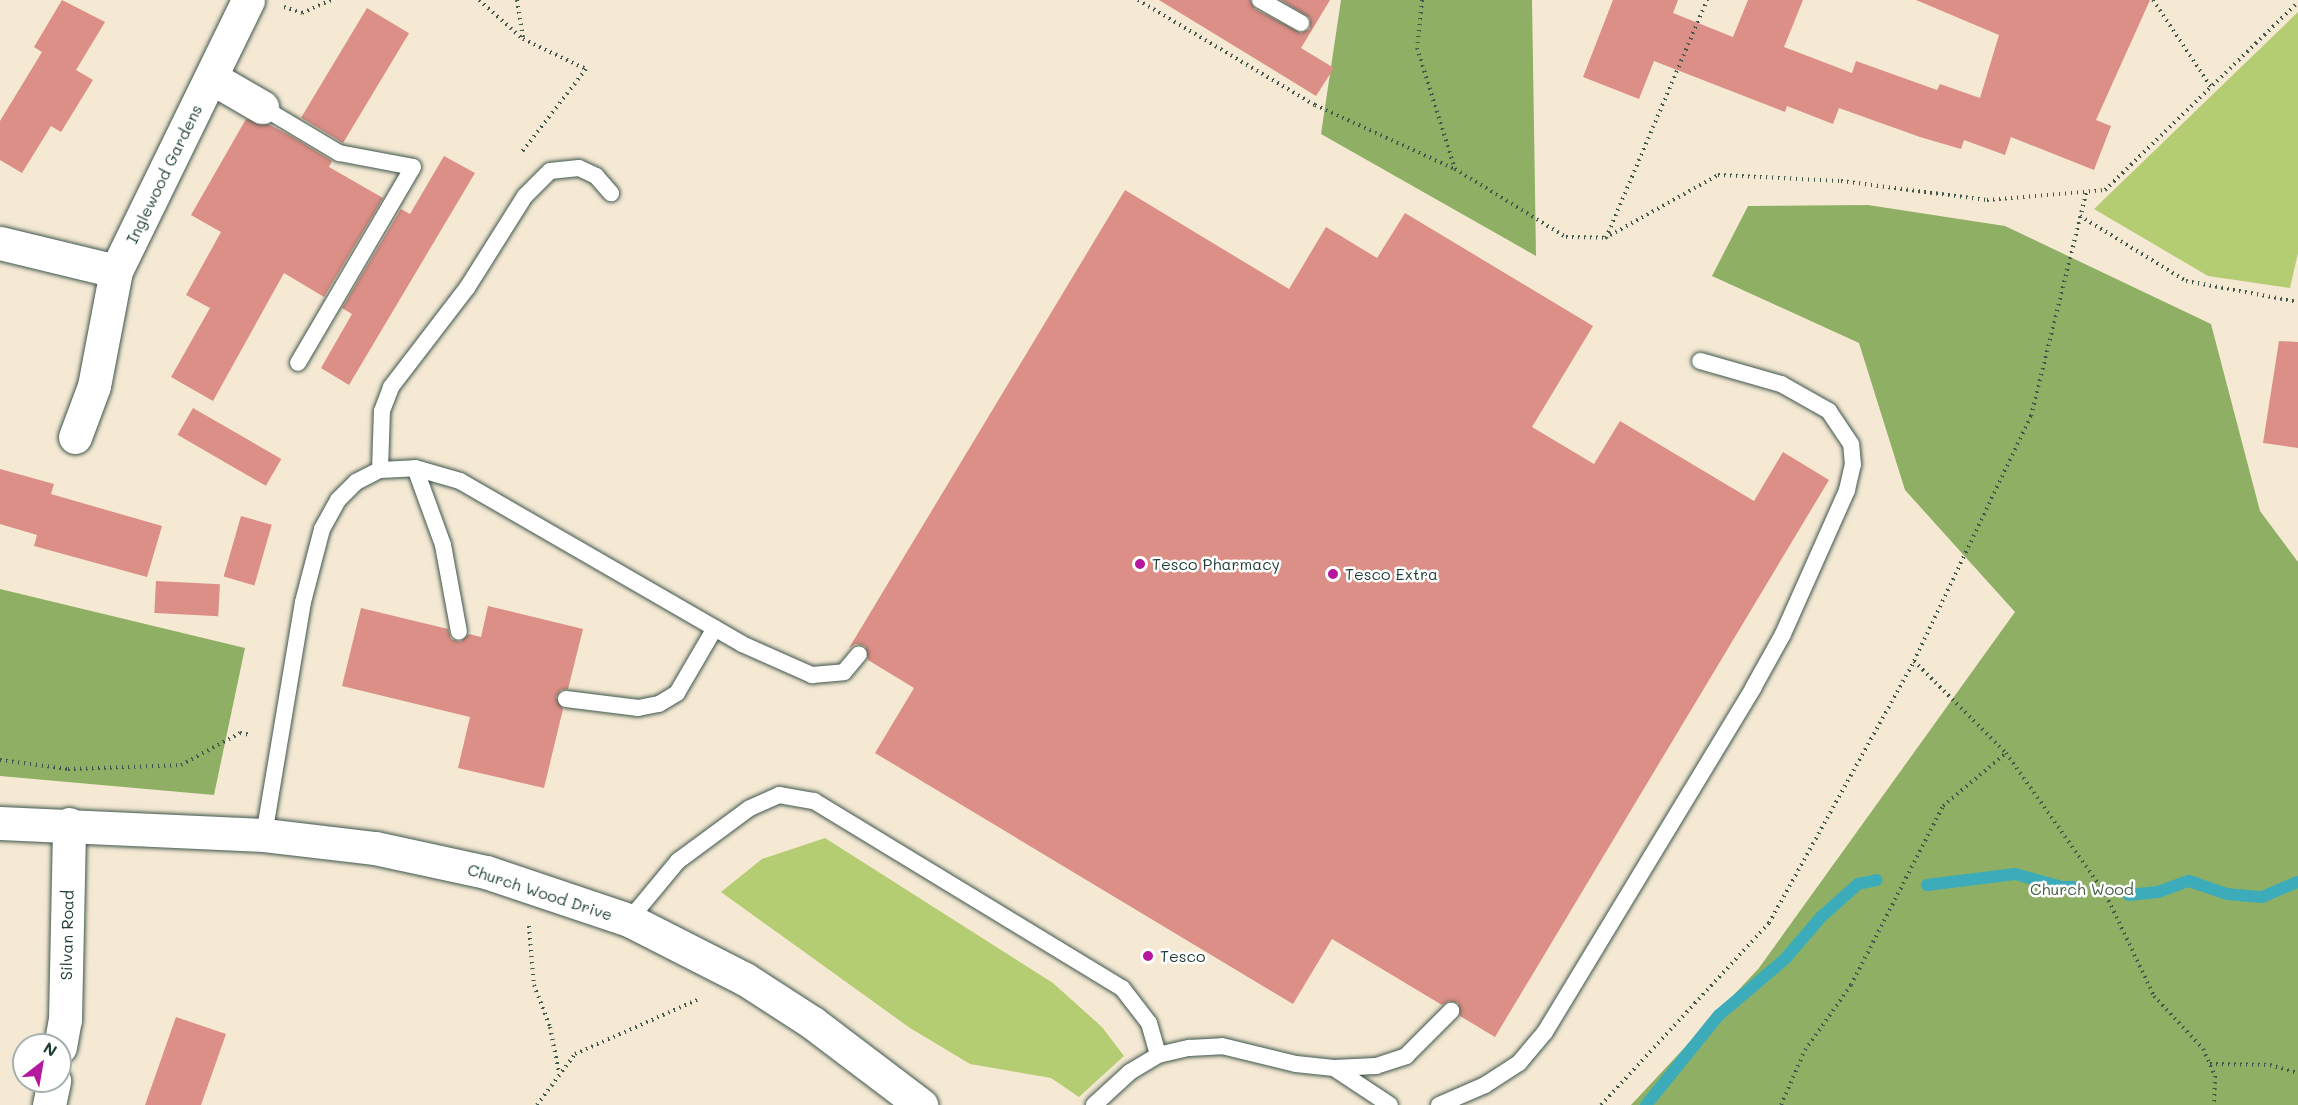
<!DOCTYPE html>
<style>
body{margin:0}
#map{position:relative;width:2298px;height:1105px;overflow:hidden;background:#f5e9d4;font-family:Mali,sans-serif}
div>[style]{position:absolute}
.green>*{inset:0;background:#b4cd72}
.forest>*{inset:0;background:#8fb064}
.stream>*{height:12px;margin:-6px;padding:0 6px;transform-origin:6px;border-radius:6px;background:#3dacba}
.building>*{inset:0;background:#dc8f86;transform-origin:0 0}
.path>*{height:4px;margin-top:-2px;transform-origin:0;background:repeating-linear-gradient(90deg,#3f574c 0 1.5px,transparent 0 6px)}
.roads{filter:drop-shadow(0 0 2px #3f574c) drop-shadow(0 0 2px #3f574c)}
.lane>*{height:16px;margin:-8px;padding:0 8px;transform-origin:8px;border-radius:8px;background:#fff}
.street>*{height:33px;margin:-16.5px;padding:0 16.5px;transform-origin:16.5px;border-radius:16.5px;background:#fff}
.secondary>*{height:33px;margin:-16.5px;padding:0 16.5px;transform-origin:16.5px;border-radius:16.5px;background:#fff}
.dots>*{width:16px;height:16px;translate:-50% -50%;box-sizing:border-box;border:3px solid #fff;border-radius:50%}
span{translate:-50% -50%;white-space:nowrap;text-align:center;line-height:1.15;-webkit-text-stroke:5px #fff;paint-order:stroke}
.street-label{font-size:16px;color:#1f3d34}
.poi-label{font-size:16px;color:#1f3d34}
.left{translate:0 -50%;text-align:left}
.park-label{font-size:16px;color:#446144}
.north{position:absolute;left:12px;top:1033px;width:60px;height:60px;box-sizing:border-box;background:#fff;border:2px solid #a5b1ae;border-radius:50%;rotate:31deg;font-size:16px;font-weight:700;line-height:24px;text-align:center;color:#1f3d34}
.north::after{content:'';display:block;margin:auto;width:21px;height:27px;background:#b5179e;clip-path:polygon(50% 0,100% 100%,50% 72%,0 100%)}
</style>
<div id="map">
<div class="green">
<i style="clip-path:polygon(2298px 12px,2298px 253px,2290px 288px,2208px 276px,2094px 209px)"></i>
<i style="clip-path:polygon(825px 838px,1053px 983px,1102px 1027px,1124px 1056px,1079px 1097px,1051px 1078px,970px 1064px,910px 1028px,721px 892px,762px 859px)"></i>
</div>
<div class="forest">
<i style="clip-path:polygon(1341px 0,1532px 0,1536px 256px,1321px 134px)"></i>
<i style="clip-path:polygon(1868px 205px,2005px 226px,2211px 324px,2260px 511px,2298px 562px,2298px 1105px,1631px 1105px,1759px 968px,2015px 612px,1905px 490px,1859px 343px,1712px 276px,1748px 206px)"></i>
<i style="clip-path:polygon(0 589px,245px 648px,214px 795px,0 776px)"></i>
</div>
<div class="stream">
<i style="left:1927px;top:885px;width:89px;rotate:-7.1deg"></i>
<i style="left:2015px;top:874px;width:49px;rotate:15.5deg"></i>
<i style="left:2062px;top:887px;width:15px"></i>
<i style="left:2129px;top:895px;width:29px;rotate:-6deg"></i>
<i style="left:2158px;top:892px;width:33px;rotate:-20deg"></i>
<i style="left:2189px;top:881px;width:39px;rotate:19deg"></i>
<i style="left:2226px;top:894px;width:36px;rotate:5deg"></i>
<i style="left:2262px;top:897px;width:39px;rotate:-23deg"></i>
<i style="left:1646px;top:1105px;width:116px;rotate:-51deg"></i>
<i style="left:1719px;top:1015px;width:87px;rotate:-40.3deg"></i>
<i style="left:1785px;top:959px;width:55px;rotate:-49.4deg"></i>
<i style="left:1821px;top:917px;width:50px;rotate:-41.7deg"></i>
<i style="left:1858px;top:884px;width:19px;rotate:-12deg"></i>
</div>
<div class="building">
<i style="clip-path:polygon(62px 0,105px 22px,76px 70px,93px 80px,61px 132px,51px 126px,22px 173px,0 160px,0 121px,42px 52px,34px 47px)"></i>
<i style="clip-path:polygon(1159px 0,1250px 0,1255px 9px,1301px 33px,1310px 29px,1310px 18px,1281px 0,1330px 0,1301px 48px,1334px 68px,1316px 96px)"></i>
<i style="clip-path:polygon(1613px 0,1678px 0,1673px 13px,1733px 37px,1748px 0,1803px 0,1784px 47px,1852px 73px,1856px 61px,1937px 90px,1940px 84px,1980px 98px,1999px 35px,1916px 0,2150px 0,2096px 120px,2111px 126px,2094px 170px,2011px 137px,2005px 155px,1964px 140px,1961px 149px,1920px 137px,1839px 108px,1833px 124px,1787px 106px,1785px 112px,1654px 61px,1639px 99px,1583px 77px)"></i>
<i style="left:367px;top:8px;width:49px;height:128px;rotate:31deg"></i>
<i style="clip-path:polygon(246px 119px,268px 124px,291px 136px,332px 161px,329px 167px,383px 198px,324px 297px,284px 273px,213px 401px,171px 377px,210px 308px,186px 295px,221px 232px,191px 215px)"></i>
<i style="clip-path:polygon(444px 156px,475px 173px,349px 385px,321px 368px,352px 314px,342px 308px,401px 209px,410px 214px)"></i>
<i style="clip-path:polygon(1125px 190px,1289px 289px,1326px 227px,1377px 258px,1405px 213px,1593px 326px,1532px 427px,1594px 464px,1620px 421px,1754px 501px,1783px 452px,1829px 480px,1495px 1037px,1460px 1016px,1458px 1003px,1449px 1001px,1442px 1005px,1332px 939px,1293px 1004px,875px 753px,914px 688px,868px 660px,865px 646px,856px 644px,849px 648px)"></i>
<i style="clip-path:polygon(2279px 341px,2298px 342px,2298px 448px,2263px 443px)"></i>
<i style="left:193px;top:408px;width:102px;height:31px;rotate:30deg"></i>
<i style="clip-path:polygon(0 469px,54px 484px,51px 494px,162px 526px,147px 577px,34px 546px,37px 535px,0 524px)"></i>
<i style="left:241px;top:516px;width:32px;height:63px;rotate:16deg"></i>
<i style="left:156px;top:581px;width:64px;height:32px;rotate:3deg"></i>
<i style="clip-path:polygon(488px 606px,583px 629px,568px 689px,561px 690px,556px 697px,563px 709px,544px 788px,458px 768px,470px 717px,342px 686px,361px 608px,448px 629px,451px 639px,460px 642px,469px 634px,481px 637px)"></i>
<i style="clip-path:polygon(176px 1017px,226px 1034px,201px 1105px,145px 1105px)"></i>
</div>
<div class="path">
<i style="left:479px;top:0;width:59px;rotate:41.6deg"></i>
<i style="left:517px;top:0;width:39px;rotate:81deg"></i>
<i style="left:523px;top:39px;width:70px;rotate:25.5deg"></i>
<i style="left:586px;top:69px;width:106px;rotate:127.7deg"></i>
<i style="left:1138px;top:0;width:206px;rotate:30.7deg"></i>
<i style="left:1315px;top:105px;width:154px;rotate:24.6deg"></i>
<i style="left:1455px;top:169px;width:130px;rotate:31.5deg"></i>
<i style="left:1566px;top:237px;width:39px;rotate:1deg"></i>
<i style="left:1605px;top:238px;width:129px;rotate:-29.1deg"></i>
<i style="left:1718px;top:175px;width:123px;rotate:2.8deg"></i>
<i style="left:1841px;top:181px;width:147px;rotate:7.4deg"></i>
<i style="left:1987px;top:200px;width:118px;rotate:-4.8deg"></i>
<i style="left:2105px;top:190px;width:269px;rotate:-44.2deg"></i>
<i style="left:1422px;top:0;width:48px;rotate:95.9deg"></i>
<i style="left:1417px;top:48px;width:127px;rotate:72.6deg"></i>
<i style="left:2153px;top:0;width:105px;rotate:56.3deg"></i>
<i style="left:284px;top:7px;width:19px;rotate:18deg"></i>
<i style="left:302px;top:13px;width:32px;rotate:-24deg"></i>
<i style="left:2080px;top:216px;width:124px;rotate:31.5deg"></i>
<i style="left:2186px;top:281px;width:114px;rotate:10.6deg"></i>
<i style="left:1606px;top:238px;width:259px;rotate:-67deg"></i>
<i style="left:1914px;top:661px;width:130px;rotate:45deg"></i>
<i style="left:2006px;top:753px;width:174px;rotate:54.8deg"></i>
<i style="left:2106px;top:895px;width:112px;rotate:64.6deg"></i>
<i style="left:2154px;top:996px;width:72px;rotate:47.2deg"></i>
<i style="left:2203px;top:1049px;width:30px;rotate:66deg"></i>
<i style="left:2215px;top:1076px;width:29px;rotate:92deg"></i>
<i style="left:0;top:760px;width:69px;rotate:7.5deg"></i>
<i style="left:68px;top:769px;width:113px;rotate:-2deg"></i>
<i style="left:181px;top:765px;width:67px;rotate:-28.5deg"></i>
<i style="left:240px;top:733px;width:11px;rotate:10deg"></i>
<i style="left:529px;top:926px;width:59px;rotate:85.2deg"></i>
<i style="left:534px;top:985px;width:45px;rotate:69.1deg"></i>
<i style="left:550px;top:1027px;width:47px;rotate:78.9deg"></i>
<i style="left:2210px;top:1064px;width:60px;rotate:1deg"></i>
<i style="left:2270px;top:1065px;width:29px;rotate:16deg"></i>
<i style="left:537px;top:1105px;width:64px;rotate:-53.3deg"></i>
<i style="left:575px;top:1054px;width:136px;rotate:-23.9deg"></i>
<i style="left:1601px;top:1105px;width:248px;rotate:-47.3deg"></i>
<i style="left:1769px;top:923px;width:299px;rotate:-61deg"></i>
<i style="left:1914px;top:661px;width:272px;rotate:-64.5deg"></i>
<i style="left:2031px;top:416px;width:230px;rotate:-76.1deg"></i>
<i style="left:1781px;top:1105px;width:60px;rotate:-66.4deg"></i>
<i style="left:1805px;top:1050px;width:80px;rotate:-54.7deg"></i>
<i style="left:1851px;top:985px;width:201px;rotate:-62.8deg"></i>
<i style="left:1943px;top:806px;width:82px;rotate:-40.1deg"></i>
</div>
<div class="roads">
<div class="lane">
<i style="left:1260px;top:0;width:47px;rotate:29.3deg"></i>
<i style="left:262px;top:107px;width:90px;rotate:30.9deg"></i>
<i style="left:339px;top:153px;width:75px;rotate:10.7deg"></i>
<i style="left:413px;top:167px;width:227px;rotate:120.4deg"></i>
<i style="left:415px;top:468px;width:82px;rotate:70deg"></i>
<i style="left:443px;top:545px;width:88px;rotate:79.6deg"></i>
<i style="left:380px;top:470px;width:35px;rotate:-3deg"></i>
<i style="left:415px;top:468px;width:47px;rotate:16.1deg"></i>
<i style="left:460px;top:481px;width:326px;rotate:30deg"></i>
<i style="left:742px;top:644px;width:77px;rotate:23.9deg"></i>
<i style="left:812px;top:675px;width:32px;rotate:-5deg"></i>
<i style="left:844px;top:672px;width:23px;rotate:-50deg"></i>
<i style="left:566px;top:699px;width:73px;rotate:7.1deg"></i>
<i style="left:638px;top:708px;width:21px;rotate:-11deg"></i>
<i style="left:659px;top:704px;width:21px;rotate:-31deg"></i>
<i style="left:677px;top:693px;width:75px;rotate:-59.7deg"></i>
<i style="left:264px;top:835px;width:236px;rotate:-80.5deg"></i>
<i style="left:303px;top:602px;width:75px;rotate:-75.4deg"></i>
<i style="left:322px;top:529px;width:33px;rotate:-61deg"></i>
<i style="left:338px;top:500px;width:25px;rotate:-45deg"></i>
<i style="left:356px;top:482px;width:27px;rotate:-27deg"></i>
<i style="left:380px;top:470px;width:59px;rotate:-88.1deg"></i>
<i style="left:382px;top:411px;width:26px;rotate:-69deg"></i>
<i style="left:391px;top:387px;width:125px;rotate:-52.5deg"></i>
<i style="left:467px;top:288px;width:109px;rotate:-57.8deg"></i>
<i style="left:525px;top:196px;width:35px;rotate:-45deg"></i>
<i style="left:550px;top:171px;width:29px;rotate:-6deg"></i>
<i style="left:579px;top:168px;width:19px;rotate:25deg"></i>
<i style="left:596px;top:176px;width:23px;rotate:49deg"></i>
<i style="left:629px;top:920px;width:77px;rotate:-50.3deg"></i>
<i style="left:678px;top:861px;width:89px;rotate:-36.4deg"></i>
<i style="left:750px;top:808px;width:32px;rotate:-24deg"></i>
<i style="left:779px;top:795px;width:36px;rotate:10deg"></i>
<i style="left:814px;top:801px;width:360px;rotate:31.3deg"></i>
<i style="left:1122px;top:988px;width:44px;rotate:52.4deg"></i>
<i style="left:1149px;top:1023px;width:33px;rotate:74deg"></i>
<i style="left:1334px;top:1068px;width:67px;rotate:33.5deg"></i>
<i style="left:1094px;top:1105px;width:49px;rotate:-42.5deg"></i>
<i style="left:1130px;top:1072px;width:33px;rotate:-31deg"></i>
<i style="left:1158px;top:1055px;width:32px;rotate:-13deg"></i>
<i style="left:1189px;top:1048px;width:33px;rotate:-3deg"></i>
<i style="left:1222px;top:1046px;width:76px;rotate:13.7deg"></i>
<i style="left:1296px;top:1064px;width:38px;rotate:6deg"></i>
<i style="left:1334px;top:1068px;width:42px;rotate:-2.7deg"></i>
<i style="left:1376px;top:1066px;width:32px;rotate:-18deg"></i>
<i style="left:1406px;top:1056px;width:64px;rotate:-45deg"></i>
<i style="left:1439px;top:1105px;width:50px;rotate:-23.5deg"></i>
<i style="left:1485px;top:1085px;width:40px;rotate:-32.9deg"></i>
<i style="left:1519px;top:1063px;width:40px;rotate:-50deg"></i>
<i style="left:1545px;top:1032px;width:402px;rotate:-58.8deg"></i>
<i style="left:1753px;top:688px;width:62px;rotate:-60.9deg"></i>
<i style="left:1783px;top:634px;width:158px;rotate:-66deg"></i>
<i style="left:1847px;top:490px;width:26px;rotate:-77deg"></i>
<i style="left:1853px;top:465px;width:21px;rotate:-95deg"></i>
<i style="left:1851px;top:444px;width:40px;rotate:-124deg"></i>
<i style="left:1829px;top:411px;width:55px;rotate:-150.6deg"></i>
<i style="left:1781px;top:384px;width:84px;rotate:-164.1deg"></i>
</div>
<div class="street">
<i style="left:212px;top:78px;width:58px;rotate:30.1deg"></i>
<i style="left:0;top:243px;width:119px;rotate:13.6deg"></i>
<i style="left:75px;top:437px;width:54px;rotate:-69.6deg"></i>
<i style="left:94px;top:386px;width:117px;rotate:-79.2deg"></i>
<i style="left:116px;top:271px;width:301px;rotate:-64deg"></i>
<i style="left:60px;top:1047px;width:27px;rotate:-80deg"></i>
<i style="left:65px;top:1020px;width:196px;rotate:-88.8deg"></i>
<i style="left:49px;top:1105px;width:25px;rotate:-78deg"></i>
</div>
<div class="secondary">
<i style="left:0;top:823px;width:264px;rotate:2.6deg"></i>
<i style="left:264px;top:835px;width:112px;rotate:6.7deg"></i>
<i style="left:375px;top:848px;width:114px;rotate:12.2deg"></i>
<i style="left:486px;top:872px;width:151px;rotate:18.6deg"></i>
<i style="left:629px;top:920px;width:130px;rotate:27deg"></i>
<i style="left:745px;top:979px;width:81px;rotate:32.9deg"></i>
<i style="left:813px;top:1023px;width:136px;rotate:37.2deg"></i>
</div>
</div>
<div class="dots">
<i style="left:1140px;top:564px;background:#b5179e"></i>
<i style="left:1333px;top:574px;background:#b5179e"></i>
<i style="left:1148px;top:956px;background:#b5179e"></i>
</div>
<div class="street-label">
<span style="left:164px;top:174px;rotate:-64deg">Inglewood Gardens</span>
<span style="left:540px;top:892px;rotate:18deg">Church Wood Drive</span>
<span style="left:67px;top:935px;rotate:-89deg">Silvan Road</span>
</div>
<div class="poi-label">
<span class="left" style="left:1152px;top:564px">Tesco Pharmacy</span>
<span class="left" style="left:1345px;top:574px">Tesco Extra</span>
<span class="left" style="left:1160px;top:956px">Tesco</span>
</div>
<div class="park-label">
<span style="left:2082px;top:889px">Church Wood</span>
</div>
<div class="north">N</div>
</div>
